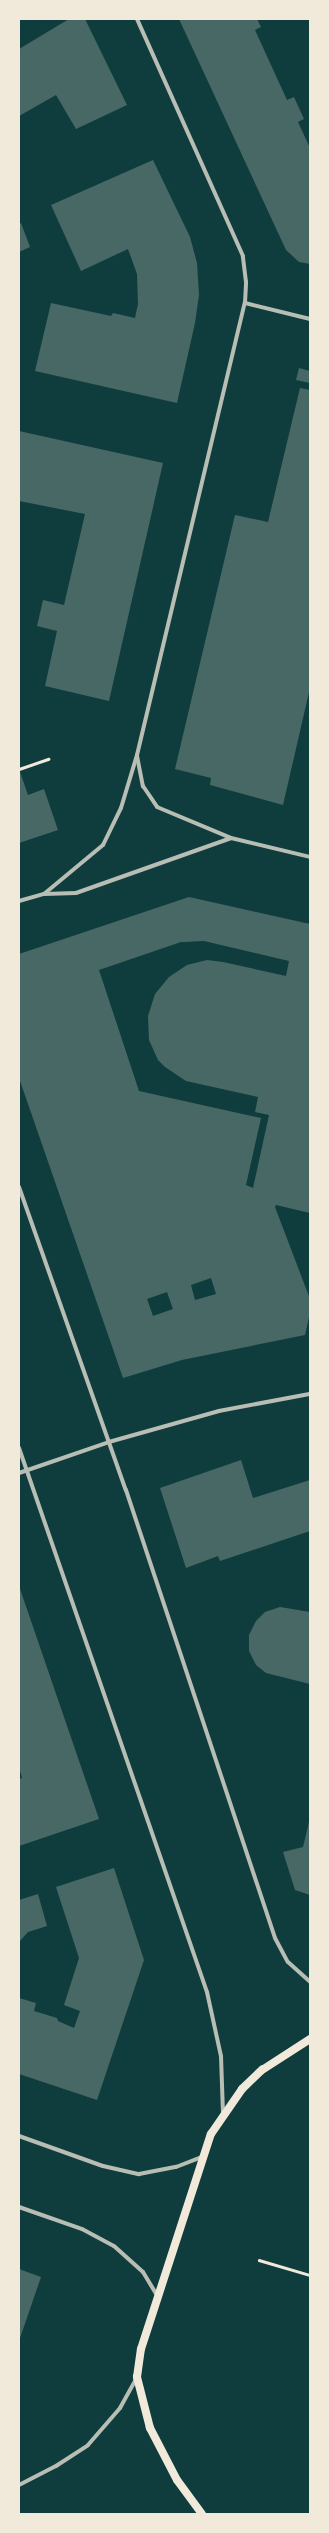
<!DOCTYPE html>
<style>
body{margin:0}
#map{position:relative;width:329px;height:2533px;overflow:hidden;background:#0f3d3e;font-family:Georgia,serif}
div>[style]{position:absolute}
.building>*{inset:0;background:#486865}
.path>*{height:2.5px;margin:-1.25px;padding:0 1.25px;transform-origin:1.25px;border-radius:1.25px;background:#f1e9da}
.pedestrian>*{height:3.5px;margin:-1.75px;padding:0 1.75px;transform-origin:1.75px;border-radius:1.75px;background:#b8beb3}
.minor>*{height:4px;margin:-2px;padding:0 2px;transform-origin:2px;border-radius:2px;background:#b8beb3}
.secondary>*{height:8px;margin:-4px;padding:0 4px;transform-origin:4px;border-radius:4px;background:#f1e9da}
span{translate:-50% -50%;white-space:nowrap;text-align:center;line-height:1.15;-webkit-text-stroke:3.5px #f1e9da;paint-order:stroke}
.frame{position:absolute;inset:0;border:20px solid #f1e9da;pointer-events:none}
</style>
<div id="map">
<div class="building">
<i style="clip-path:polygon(69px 19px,85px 19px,127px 105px,76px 129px,56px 95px,19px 116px,19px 49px)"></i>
<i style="clip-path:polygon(179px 19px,257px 19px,261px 27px,255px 30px,287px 100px,294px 97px,304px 119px,298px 122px,310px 148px,310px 264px,299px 262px,286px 250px)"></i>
<i style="clip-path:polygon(153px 160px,190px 237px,197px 263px,199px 295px,195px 323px,177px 403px,35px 371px,51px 303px,111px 316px,113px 313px,135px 318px,138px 304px,137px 274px,128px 249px,81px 271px,51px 205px)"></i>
<i style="clip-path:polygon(21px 223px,30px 247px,19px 252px,19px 224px)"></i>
<i style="clip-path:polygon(299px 368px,310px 371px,310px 383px,296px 380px)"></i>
<i style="clip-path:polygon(300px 388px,310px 390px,310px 688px,283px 805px,210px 785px,211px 778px,175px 769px,235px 515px,268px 522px)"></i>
<i style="clip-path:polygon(19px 431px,163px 463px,109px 701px,45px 686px,57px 631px,37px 626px,43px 600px,64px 605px,85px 514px,19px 501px)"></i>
<i style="clip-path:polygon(19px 769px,28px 795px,44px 789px,58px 830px,19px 843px)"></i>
<i style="clip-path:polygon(evenodd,189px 897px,310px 924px,310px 1213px,276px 1205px,275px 1207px,310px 1299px,310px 1313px,305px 1335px,182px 1360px,123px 1378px,19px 1078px,19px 954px,189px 897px,204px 941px,289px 961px,286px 976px,223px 962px,207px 960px,187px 965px,169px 977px,155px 994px,148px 1016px,149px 1040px,158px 1060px,165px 1067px,186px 1081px,258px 1097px,255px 1112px,269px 1115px,253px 1188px,246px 1185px,261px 1118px,139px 1091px,99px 970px,181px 942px,204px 941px,189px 897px,211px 1278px,216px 1294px,195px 1300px,191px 1285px,211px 1278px,189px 897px,167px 1292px,173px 1309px,153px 1316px,147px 1299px,167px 1292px)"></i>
<i style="clip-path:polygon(241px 1460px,253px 1498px,310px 1480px,310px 1531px,220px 1561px,218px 1556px,186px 1568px,160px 1488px)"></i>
<i style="clip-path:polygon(19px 1586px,99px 1819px,19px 1846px,19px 1779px,22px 1778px,19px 1767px)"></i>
<i style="clip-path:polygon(280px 1607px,310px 1612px,310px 1684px,266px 1673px,256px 1665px,249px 1651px,249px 1635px,256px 1621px,265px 1612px)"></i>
<i style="clip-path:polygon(309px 1822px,310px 1822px,310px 1895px,295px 1890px,283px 1852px,303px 1847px)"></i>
<i style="clip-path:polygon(114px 1868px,144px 1960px,97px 2100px,19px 2074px,19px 1998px,36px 2003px,34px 2011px,57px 2018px,58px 2021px,74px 2028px,80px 2011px,64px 2005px,79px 1958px,56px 1887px)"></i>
<i style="clip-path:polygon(38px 1894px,47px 1926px,28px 1932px,19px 1942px,19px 1900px)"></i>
<i style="clip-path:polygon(19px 2269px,41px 2277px,19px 2341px)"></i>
</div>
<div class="path">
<i style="left:19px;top:769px;width:31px;rotate:-19deg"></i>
<i style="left:259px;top:2260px;width:53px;rotate:16.4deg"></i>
</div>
<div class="pedestrian">
<i style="left:109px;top:1442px;width:114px;rotate:-15.7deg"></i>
<i style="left:219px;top:1411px;width:93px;rotate:-10.6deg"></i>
</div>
<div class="minor">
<i style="left:245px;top:303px;width:67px;rotate:13.8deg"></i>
<i style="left:137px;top:756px;width:31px;rotate:79deg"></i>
<i style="left:143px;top:786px;width:25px;rotate:56deg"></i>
<i style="left:157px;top:807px;width:80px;rotate:22.7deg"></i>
<i style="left:231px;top:838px;width:81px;rotate:13.5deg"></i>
<i style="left:44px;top:894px;width:77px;rotate:-39.7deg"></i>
<i style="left:103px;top:845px;width:41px;rotate:-64.1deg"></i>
<i style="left:121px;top:808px;width:55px;rotate:-73.2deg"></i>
<i style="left:137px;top:755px;width:465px;rotate:-76.6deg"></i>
<i style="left:245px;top:303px;width:21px;rotate:-87deg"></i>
<i style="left:246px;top:282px;width:26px;rotate:-97deg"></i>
<i style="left:243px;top:256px;width:260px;rotate:-114.1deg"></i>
<i style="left:19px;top:901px;width:26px;rotate:-16deg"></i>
<i style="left:44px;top:894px;width:32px;rotate:-2deg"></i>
<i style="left:76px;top:893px;width:164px;rotate:-19.5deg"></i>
<i style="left:19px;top:1187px;width:321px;rotate:70.6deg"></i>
<i style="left:126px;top:1490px;width:472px;rotate:71.6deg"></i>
<i style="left:275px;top:1938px;width:27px;rotate:62deg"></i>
<i style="left:288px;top:1962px;width:30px;rotate:42deg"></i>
<i style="left:19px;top:1448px;width:576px;rotate:70.94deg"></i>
<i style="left:207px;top:1992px;width:66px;rotate:77.7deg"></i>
<i style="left:221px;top:2056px;width:58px;rotate:88deg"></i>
<i style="left:19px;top:1473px;width:95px;rotate:-19deg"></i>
<i style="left:19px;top:2136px;width:89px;rotate:19.7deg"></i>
<i style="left:103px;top:2166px;width:37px;rotate:13deg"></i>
<i style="left:139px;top:2174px;width:38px;rotate:-11deg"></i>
<i style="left:176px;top:2167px;width:28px;rotate:-21deg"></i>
<i style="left:19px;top:2207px;width:67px;rotate:19.2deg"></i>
<i style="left:82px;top:2229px;width:36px;rotate:28deg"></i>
<i style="left:114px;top:2246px;width:39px;rotate:42deg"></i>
<i style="left:143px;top:2272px;width:27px;rotate:59deg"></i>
<i style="left:19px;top:2485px;width:42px;rotate:-27.2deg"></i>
<i style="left:56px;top:2466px;width:38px;rotate:-33deg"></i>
<i style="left:88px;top:2445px;width:49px;rotate:-49.1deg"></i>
<i style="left:120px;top:2408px;width:33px;rotate:-61deg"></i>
</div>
<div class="secondary">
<i style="left:202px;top:2514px;width:42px;rotate:-126.3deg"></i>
<i style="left:177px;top:2480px;width:59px;rotate:-117.4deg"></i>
<i style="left:150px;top:2428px;width:53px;rotate:-104.3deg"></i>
<i style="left:137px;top:2377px;width:28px;rotate:-82deg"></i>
<i style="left:141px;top:2349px;width:226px;rotate:-72deg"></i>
<i style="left:211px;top:2134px;width:55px;rotate:-55.4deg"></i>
<i style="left:242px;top:2089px;width:28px;rotate:-44deg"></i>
<i style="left:262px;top:2070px;width:57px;rotate:-32.9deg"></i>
</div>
<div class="frame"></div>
</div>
